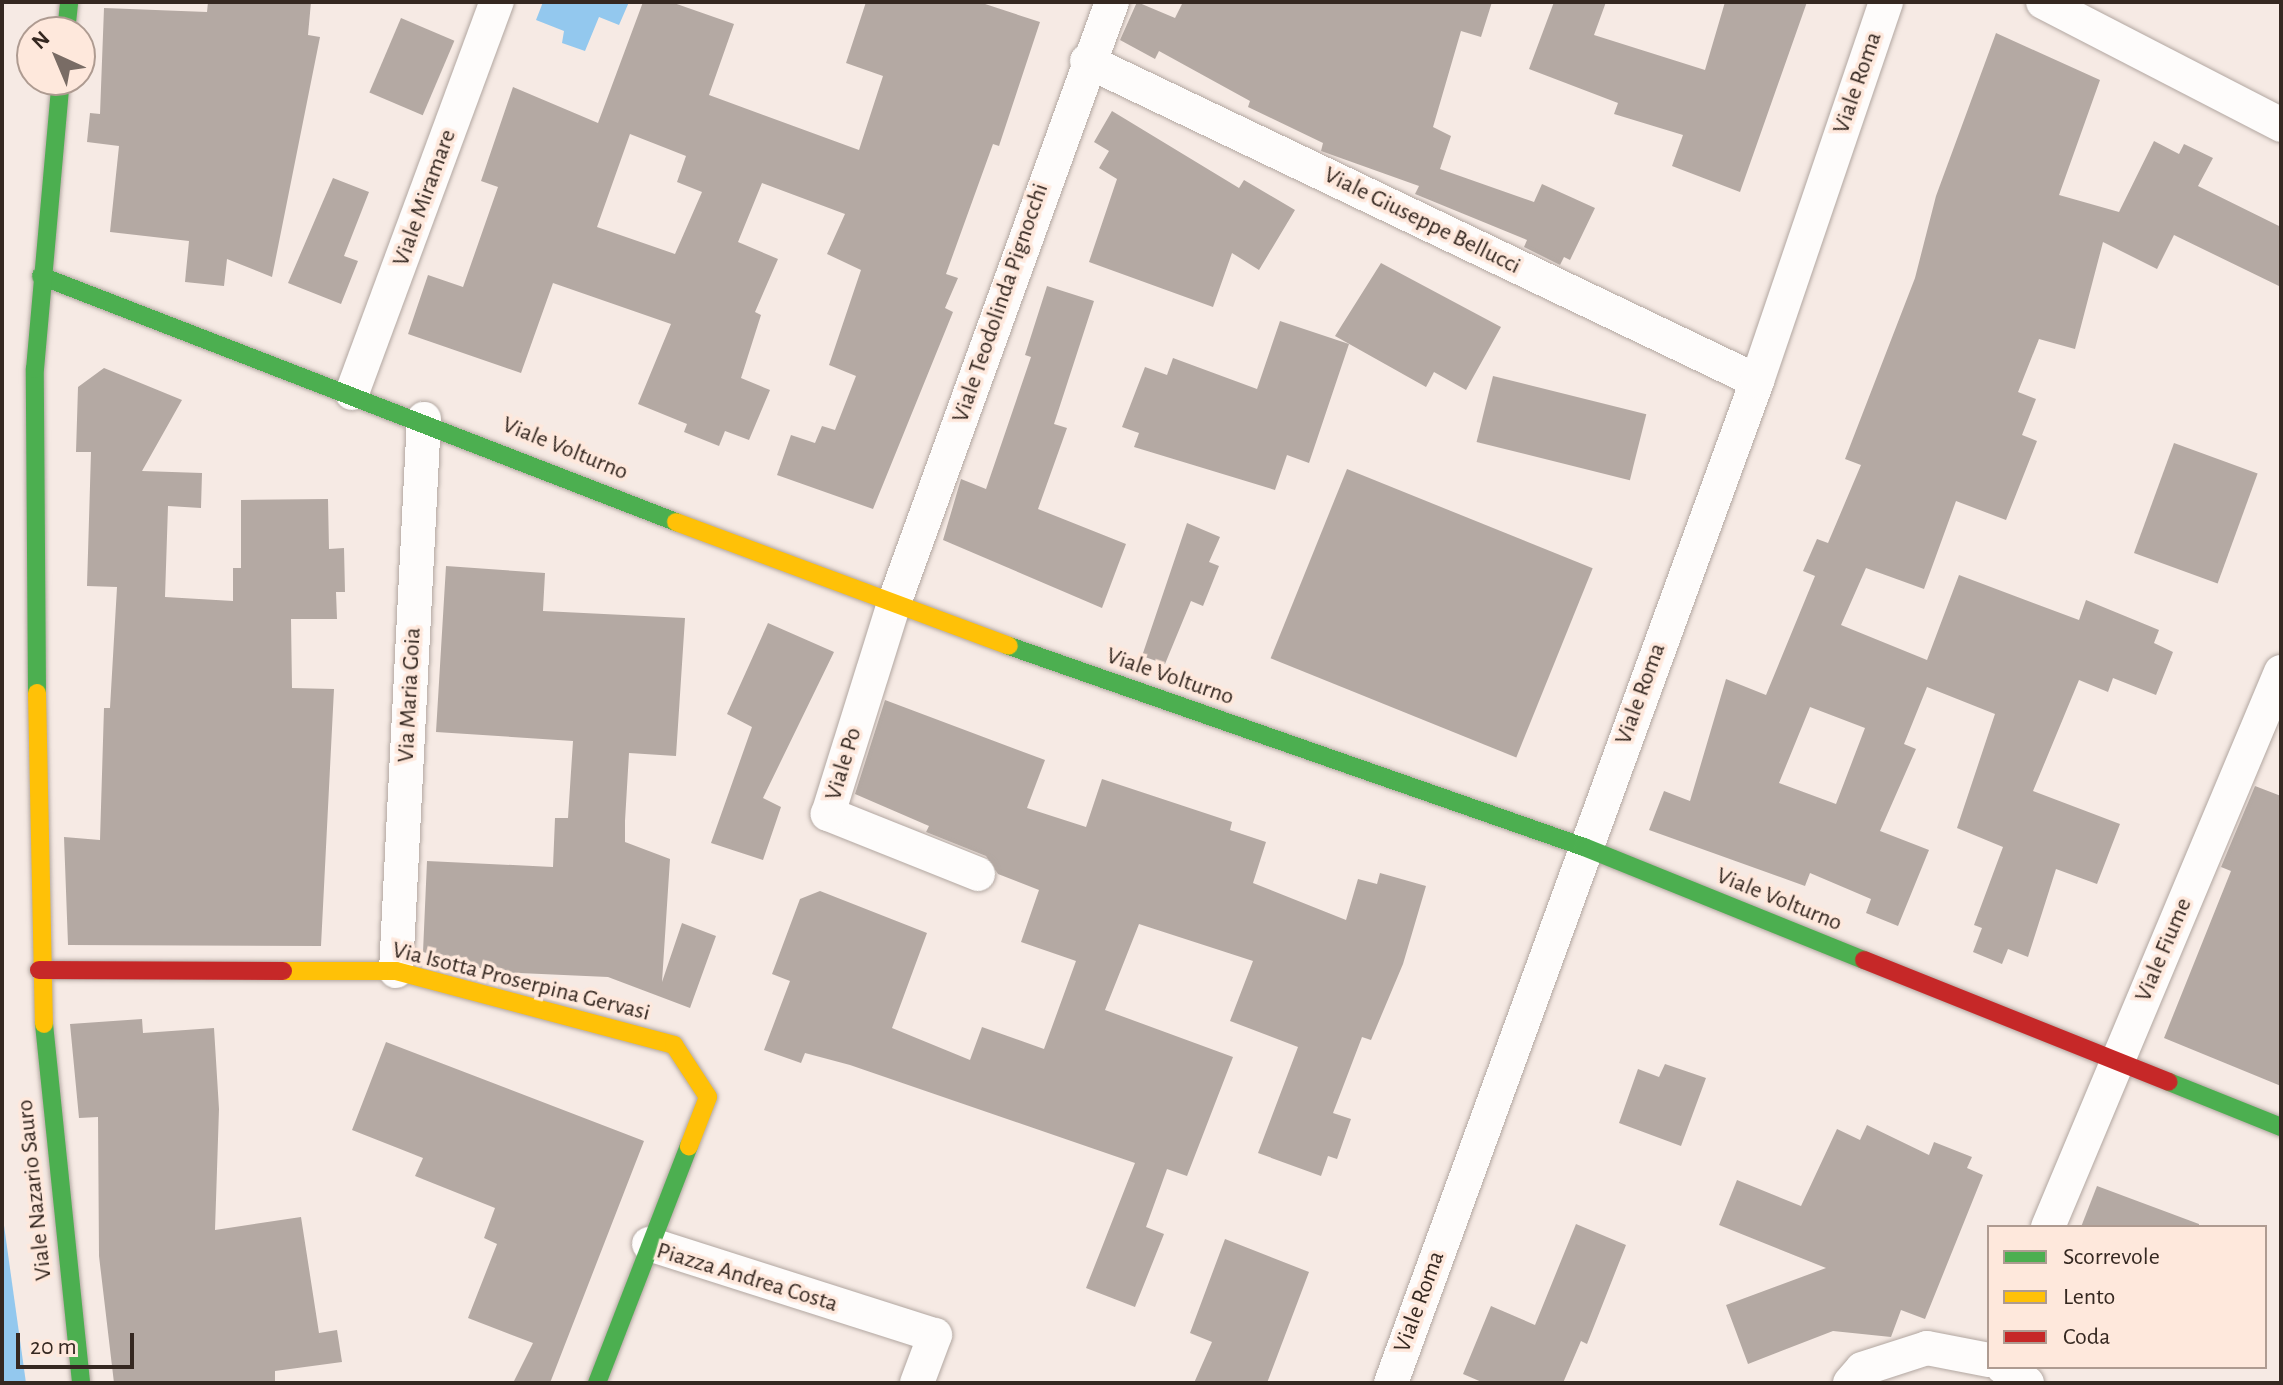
<!DOCTYPE html>
<style>
body{margin:0}
#map{position:relative;width:2283px;height:1385px;overflow:hidden;background:#f6eae4;font-family:"Alegreya Sans",sans-serif}
div>[style]{position:absolute}
.water>*{inset:0;background:#93c8ee}
.building>*{inset:0;background:#b4a9a3;transform-origin:0 0}
.roads{filter:drop-shadow(0 0 2px #b2a7a1) drop-shadow(0 0 2px #b2a7a1)}
.street>*{height:34px;margin:-17px;padding:0 17px;transform-origin:17px;border-radius:17px;background:#fefcfb}
.fast>*{height:18px;margin:-9px;padding:0 9px;transform-origin:9px;border-radius:9px;background:#4caf50}
.slow>*{height:18px;margin:-9px;padding:0 9px;transform-origin:9px;border-radius:9px;background:#ffc107}
.jam>*{height:18px;margin:-9px;padding:0 9px;transform-origin:9px;border-radius:9px;background:#c62828}
span{translate:-50% -50%;white-space:nowrap;text-align:center;line-height:1.15;-webkit-text-stroke:7px #fee8dc;paint-order:stroke}
.street-label{font-size:24px;color:#352821}
.frame{position:absolute;inset:0;border:4px solid #352821;pointer-events:none}
.legend{position:absolute;left:1987px;top:1225px;width:280px;height:144px;box-sizing:border-box;background:#fee8dc;border:2px solid #ae9b91;margin:0;padding:10px 14px;list-style:none;font-size:24px;color:#352821}
.legend li{display:flex;align-items:center;gap:16px;height:40px}
.legend b{width:40px;border:2px solid #ae9b91}
.north{position:absolute;left:16px;top:16px;width:80px;height:80px;box-sizing:border-box;background:#fee8dc;border:2px solid #ae9b91;border-radius:50%;rotate:316deg;font-size:22px;font-weight:700;line-height:32px;text-align:center;color:#352821}
.north::after{content:'';display:block;margin:auto;width:28px;height:36px;background:#796c65;clip-path:polygon(50% 0,100% 100%,50% 72%,0 100%)}
.scale{position:absolute;left:16px;top:1333px;width:118px;height:36px;box-sizing:border-box;border:4px solid #352821;border-top:0;padding-left:10px;font-size:24px;line-height:28px;white-space:nowrap;color:#352821;-webkit-text-stroke:6px #fee8dc;paint-order:stroke}
</style>
<div id="map">
<div class="water">
<i style="clip-path:polygon(543px 2px,629px 2px,619px 25px,599px 17px,585px 51px,562px 43px,564px 31px,536px 20px)"></i>
<i style="clip-path:polygon(2px 1211px,26px 1383px,2px 1383px)"></i>
</div>
<div class="building">
<i style="clip-path:polygon(208px 2px,311px 2px,308px 35px,320px 37px,272px 277px,227px 259px,224px 286px,185px 282px,189px 241px,110px 232px,119px 146px,87px 142px,90px 113px,100px 114px,104px 8px,207px 12px)"></i>
<i style="clip-path:polygon(evenodd,643px 2px,671px 2px,734px 24px,709px 95px,859px 150px,883px 76px,846px 63px,866px 2px,979px 2px,1040px 22px,999px 146px,993px 144px,946px 274px,958px 278px,945px 308px,953px 312px,873px 509px,777px 475px,791px 435px,815px 443px,822px 426px,835px 430px,856px 376px,829px 365px,861px 270px,827px 254px,845px 214px,762px 183px,738px 242px,778px 259px,755px 312px,761px 315px,741px 378px,770px 390px,749px 440px,725px 431px,719px 446px,684px 432px,687px 424px,638px 404px,671px 324px,553px 283px,521px 373px,408px 334px,428px 275px,463px 287px,498px 187px,481px 181px,513px 87px,598px 123px,643px 2px,630px 134px,686px 156px,677px 182px,702px 192px,675px 254px,597px 227px,630px 134px)"></i>
<i style="clip-path:polygon(1137px 2px,1175px 18px,1183px 2px,1492px 2px,1481px 37px,1461px 31px,1433px 127px,1451px 136px,1440px 169px,1534px 202px,1542px 184px,1595px 208px,1570px 260px,1564px 257px,1560px 265px,1524px 247px,1527px 240px,1415px 194px,1419px 186px,1321px 151px,1323px 143px,1248px 107px,1250px 101px,1159px 51px,1155px 59px,1120px 40px)"></i>
<i style="clip-path:polygon(1554px 2px,1606px 2px,1594px 35px,1705px 70px,1725px 2px,1807px 2px,1740px 192px,1672px 166px,1683px 135px,1614px 114px,1618px 103px,1529px 69px)"></i>
<i style="left:401px;top:18px;width:58px;height:81px;rotate:23deg"></i>
<i style="clip-path:polygon(evenodd,1996px 33px,2100px 80px,2059px 195px,2119px 212px,2154px 141px,2179px 154px,2184px 144px,2213px 158px,2198px 186px,2281px 227px,2281px 287px,2174px 235px,2157px 269px,2103px 242px,2075px 349px,2039px 339px,2018px 392px,2036px 399px,2022px 435px,2037px 441px,2006px 520px,1956px 501px,1924px 589px,1866px 568px,1841px 625px,1927px 660px,1959px 575px,2079px 620px,2086px 600px,2159px 630px,2154px 643px,2173px 652px,2156px 695px,2113px 678px,2108px 692px,2079px 680px,2033px 791px,2120px 824px,2097px 884px,2056px 869px,2028px 957px,2008px 949px,2002px 964px,1973px 952px,1982px 928px,1974px 925px,2003px 847px,1957px 828px,1995px 714px,1927px 687px,1904px 744px,1916px 749px,1880px 831px,1929px 850px,1898px 926px,1866px 913px,1871px 899px,1810px 873px,1805px 886px,1649px 830px,1664px 791px,1690px 801px,1726px 679px,1766px 695px,1815px 576px,1803px 571px,1817px 539px,1828px 543px,1861px 465px,1845px 459px,1915px 278px,1936px 196px,1996px 33px,1810px 707px,1865px 728px,1836px 804px,1779px 783px,1810px 707px)"></i>
<i style="clip-path:polygon(1112px 111px,1239px 188px,1244px 180px,1295px 210px,1259px 270px,1232px 253px,1213px 307px,1089px 262px,1117px 179px,1099px 168px,1109px 151px,1094px 142px)"></i>
<i style="clip-path:polygon(333px 178px,369px 192px,344px 256px,358px 261px,341px 304px,288px 283px)"></i>
<i style="clip-path:polygon(1381px 263px,1501px 327px,1466px 390px,1434px 372px,1426px 387px,1335px 336px)"></i>
<i style="clip-path:polygon(1047px 286px,1094px 301px,1054px 424px,1067px 428px,1038px 509px,1126px 544px,1102px 608px,943px 540px,961px 479px,986px 489px,1031px 357px,1025px 355px)"></i>
<i style="clip-path:polygon(1280px 321px,1349px 344px,1309px 463px,1287px 455px,1275px 490px,1134px 447px,1139px 433px,1122px 427px,1145px 367px,1167px 375px,1173px 358px,1257px 389px)"></i>
<i style="clip-path:polygon(104px 368px,182px 400px,142px 471px,202px 473px,201px 508px,168px 506px,165px 597px,233px 601px,233px 568px,241px 568px,241px 500px,328px 499px,329px 549px,344px 548px,345px 592px,336px 592px,337px 619px,291px 619px,292px 688px,334px 689px,321px 946px,68px 945px,64px 837px,100px 840px,104px 708px,110px 708px,117px 587px,87px 586px,91px 452px,76px 452px,78px 387px)"></i>
<i style="left:1493px;top:376px;width:158px;height:68px;rotate:14deg"></i>
<i style="left:2174px;top:443px;width:89px;height:117px;rotate:20deg"></i>
<i style="left:1347px;top:469px;width:265px;height:204px;rotate:22deg"></i>
<i style="clip-path:polygon(1187px 523px,1220px 537px,1209px 562px,1219px 566px,1203px 606px,1191px 601px,1165px 664px,1142px 656px)"></i>
<i style="clip-path:polygon(446px 566px,545px 573px,543px 611px,685px 618px,676px 756px,629px 753px,625px 821px,625px 842px,670px 859px,662px 982px,682px 923px,716px 936px,690px 1008px,608px 977px,495px 972px,423px 952px,427px 861px,553px 867px,555px 818px,568px 818px,573px 741px,436px 732px)"></i>
<i style="clip-path:polygon(768px 623px,834px 652px,763px 798px,781px 807px,763px 860px,711px 843px,752px 727px,727px 714px)"></i>
<i style="clip-path:polygon(885px 700px,1045px 760px,1027px 808px,1086px 827px,1102px 779px,1232px 822px,1230px 830px,1266px 842px,1253px 883px,1346px 920px,1358px 879px,1377px 884px,1380px 873px,1426px 886px,1403px 964px,1371px 1040px,1362px 1037px,1333px 1113px,1351px 1119px,1337px 1159px,1328px 1156px,1321px 1176px,1258px 1153px,1298px 1047px,1230px 1021px,1253px 961px,1139px 924px,1105px 1010px,1233px 1057px,1187px 1176px,1167px 1169px,1146px 1227px,1164px 1234px,1135px 1307px,1086px 1288px,1135px 1163px,850px 1065px,805px 1053px,801px 1063px,764px 1050px,790px 981px,772px 974px,800px 899px,820px 891px,927px 933px,892px 1028px,970px 1060px,982px 1027px,1044px 1049px,1076px 961px,1021px 942px,1039px 890px,998px 874px,986px 856px,926px 832px,929px 826px,855px 794px)"></i>
<i style="clip-path:polygon(2255px 786px,2281px 796px,2281px 1086px,2164px 1038px,2231px 871px,2221px 867px)"></i>
<i style="clip-path:polygon(142px 1019px,143px 1033px,214px 1028px,219px 1109px,215px 1230px,301px 1217px,319px 1333px,337px 1330px,342px 1362px,275px 1371px,275px 1383px,114px 1383px,99px 1256px,98px 1117px,79px 1118px,70px 1024px)"></i>
<i style="clip-path:polygon(386px 1042px,644px 1141px,550px 1383px,513px 1383px,533px 1343px,468px 1318px,497px 1244px,484px 1238px,495px 1208px,415px 1176px,423px 1158px,352px 1130px)"></i>
<i style="clip-path:polygon(1665px 1064px,1706px 1078px,1681px 1146px,1619px 1123px,1638px 1069px,1659px 1077px)"></i>
<i style="clip-path:polygon(1867px 1125px,1929px 1155px,1934px 1142px,1972px 1157px,1967px 1168px,1983px 1175px,1925px 1319px,1901px 1310px,1891px 1337px,1833px 1331px,1748px 1364px,1726px 1305px,1826px 1268px,1719px 1225px,1737px 1180px,1801px 1206px,1837px 1129px,1860px 1140px)"></i>
<i style="clip-path:polygon(2097px 1186px,2199px 1224px,2199px 1227px,2081px 1227px)"></i>
<i style="clip-path:polygon(1576px 1224px,1626px 1245px,1587px 1344px,1581px 1341px,1563px 1383px,1484px 1383px,1463px 1374px,1491px 1306px,1535px 1325px)"></i>
<i style="clip-path:polygon(1225px 1239px,1309px 1272px,1267px 1383px,1194px 1383px,1212px 1342px,1190px 1333px)"></i>
</div>
<div class="roads">
<div class="street">
<i style="left:2043px;top:2px;width:268px;rotate:27.3deg"></i>
<i style="left:1087px;top:61px;width:742px;rotate:25.53deg"></i>
<i style="left:352px;top:393px;width:417px;rotate:-69.7deg"></i>
<i style="left:978px;top:874px;width:162px;rotate:-158.2deg"></i>
<i style="left:828px;top:814px;width:218px;rotate:-72.6deg"></i>
<i style="left:893px;top:606px;width:642px;rotate:-70.07deg"></i>
<i style="left:396px;top:971px;width:553px;rotate:-87.1deg"></i>
<i style="left:2048px;top:1227px;width:602px;rotate:-67.23deg"></i>
<i style="left:649px;top:1244px;width:300px;rotate:17.7deg"></i>
<i style="left:935px;top:1335px;width:51px;rotate:110.6deg"></i>
<i style="left:2003px;top:1367px;width:29px;rotate:34deg"></i>
<i style="left:1391px;top:1383px;width:1067px;rotate:-69.93deg"></i>
<i style="left:1757px;top:381px;width:400px;rotate:-71.2deg"></i>
<i style="left:1850px;top:1383px;width:18px;rotate:-49deg"></i>
<i style="left:1862px;top:1369px;width:68px;rotate:-17.9deg"></i>
<i style="left:1927px;top:1348px;width:63px;rotate:11deg"></i>
</div>
<div class="fast">
<i style="left:66px;top:32px;width:30px;rotate:-84deg"></i>
<i style="left:41px;top:276px;width:681px;rotate:21.18deg"></i>
<i style="left:1009px;top:646px;width:609px;rotate:19.27deg"></i>
<i style="left:1584px;top:847px;width:302px;rotate:22deg"></i>
<i style="left:37px;top:693px;width:324px;rotate:-90.4deg"></i>
<i style="left:35px;top:369px;width:290px;rotate:-84.9deg"></i>
<i style="left:44px;top:1024px;width:361px;rotate:84.1deg"></i>
<i style="left:2169px;top:1082px;width:121px;rotate:21.9deg"></i>
<i style="left:597px;top:1383px;width:254px;rotate:-68.8deg"></i>
</div>
<div class="slow">
<i style="left:676px;top:522px;width:355px;rotate:20.4deg"></i>
<i style="left:37px;top:693px;width:331px;rotate:88.8deg"></i>
<i style="left:283px;top:971px;width:113px"></i>
<i style="left:396px;top:971px;width:288px;rotate:14.9deg"></i>
<i style="left:674px;top:1045px;width:62px;rotate:56.8deg"></i>
<i style="left:708px;top:1097px;width:53px;rotate:111.2deg"></i>
</div>
<div class="jam">
<i style="left:1864px;top:960px;width:328px;rotate:21.8deg"></i>
<i style="left:39px;top:970px;width:244px;rotate:0.2deg"></i>
</div>
</div>
<div class="street-label">
<span style="left:1858px;top:83px;rotate:-71deg">Viale Roma</span>
<span style="left:425px;top:198px;rotate:-70deg">Viale Miramare</span>
<span style="left:1422px;top:221px;rotate:26deg">Viale Giuseppe Bellucci</span>
<span style="left:1001px;top:303px;rotate:-71deg">Viale Teodolinda Pignocchi</span>
<span style="left:565px;top:449px;rotate:22deg">Viale Volturno</span>
<span style="left:1170px;top:677px;rotate:19deg">Viale Volturno</span>
<span style="left:1641px;top:694px;rotate:-70deg">Viale Roma</span>
<span style="left:410px;top:695px;rotate:-87deg">Via Maria Goia</span>
<span style="left:844px;top:764px;rotate:-73deg">Viale Po</span>
<span style="left:1779px;top:900px;rotate:22deg">Viale Volturno</span>
<span style="left:2164px;top:950px;rotate:-67deg">Viale Fiume</span>
<span style="left:521px;top:982px;rotate:14deg">Via Isotta Proserpina Gervasi</span>
<span style="left:35px;top:1190px;rotate:-96deg">Viale Nazario Sauro</span>
<span style="left:747px;top:1278px;rotate:17deg">Piazza Andrea Costa</span>
<span style="left:1420px;top:1302px;rotate:-70deg">Viale Roma</span>
</div>
<div class="frame"></div>
<ul class="legend">
<li><b style="height:10px;background:#4caf50"></b>Scorrevole</li>
<li><b style="height:10px;background:#ffc107"></b>Lento</li>
<li><b style="height:10px;background:#c62828"></b>Coda</li>
</ul>
<div class="north">N</div>
<div class="scale">20 m</div>
</div>
